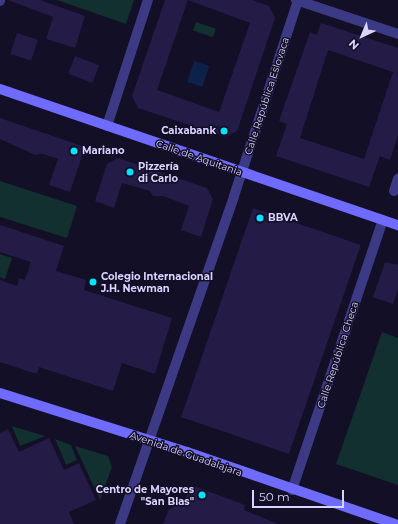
<!DOCTYPE html>
<meta charset="utf-8">
<style>
body{margin:0}
#map{position:relative;width:398px;height:524px;overflow:hidden;background:#130f26;font-family:Montserrat,sans-serif}
div>[style]{position:absolute}
.green>*{inset:0;background:#12302f;transform-origin:0 0}
.water>*{inset:0;background:#0c2248;transform-origin:0 0}
.building>*{inset:0;background:#241b47;transform-origin:0 0}
.street>*{height:10px;margin:-5px;padding:0 5px;transform-origin:5px;border-radius:5px;background:#3d3a85}
.secondary>*{height:10px;margin:-5px;padding:0 5px;transform-origin:5px;border-radius:5px;background:#6f6bff}
.dots>*{width:11px;height:11px;translate:-50% -50%;box-sizing:border-box;border:2px solid #130f26;border-radius:50%}
span{translate:-50% -50%;white-space:nowrap;text-align:center;line-height:1.15;-webkit-text-stroke:3px #130f26;paint-order:stroke}
.street-label{font-size:10px;color:#d9d4ff}
.poi-label{font-size:10px;color:#d9d4ff;font-weight:700}
.right{translate:-100% -50%;text-align:right}
.left{translate:0 -50%;text-align:left}
.north{position:absolute;left:342px;top:16px;width:40px;height:40px;-webkit-text-stroke:3px #130f26;paint-order:stroke;rotate:224deg;font-size:11px;font-weight:700;line-height:16px;text-align:center;color:#d9d4ff}
.north::after{content:'';display:block;margin:auto;width:14px;height:18px;background:#d9d4ff;clip-path:polygon(50% 0,100% 100%,50% 72%,0 100%)}
.scale{position:absolute;left:252px;top:490px;width:92px;height:18px;box-sizing:border-box;border:2px solid #d9d4ff;border-top:0;padding-left:5px;font-size:12px;line-height:14px;white-space:nowrap;color:#d9d4ff;-webkit-text-stroke:3px #130f26;paint-order:stroke}
</style>
<div id="map">
<div class="green">
<i style="clip-path:polygon(57px 0,134px 0,126px 24px)"></i>
<i style="left:196px;top:22px;width:21px;height:9px;rotate:19deg"></i>
<i style="clip-path:polygon(0 181px,77px 206px,67px 238px,0 217px)"></i>
<i style="clip-path:polygon(0 254px,12px 258px,5px 279px,0 277px)"></i>
<i style="clip-path:polygon(382px 332px,398px 338px,398px 485px,336px 464px)"></i>
<i style="clip-path:polygon(12px 426px,45px 436px,20px 446px)"></i>
<i style="clip-path:polygon(55px 439px,71px 445px,77px 460px,66px 465px)"></i>
<i style="clip-path:polygon(75px 446px,108px 456px,112px 467px,100px 500px)"></i>
</div>
<div class="water">
<i style="left:194px;top:61px;width:16px;height:22px;rotate:18deg"></i>
</div>
<div class="building">
<i style="clip-path:polygon(8px 0,40px 0,85px 16px,75px 48px,46px 39px,53px 17px)"></i>
<i style="clip-path:polygon(165px 0,188px 0,157px 90px,219px 112px,250px 23px,188px 0,252px 0,269px 6px,275px 18px,237px 131px,225px 137px,138px 108px,132px 96px)"></i>
<i style="clip-path:polygon(evenodd,321px 23px,398px 48px,398px 135px,390px 160px,380px 156px,369px 187px,276px 156px,287px 124px,279px 121px,310px 32px,317px 35px,321px 23px,328px 50px,393px 72px,364px 159px,300px 138px,328px 50px)"></i>
<i style="left:17px;top:33px;width:22px;height:22px;rotate:18deg"></i>
<i style="left:75px;top:56px;width:26px;height:19px;rotate:21deg"></i>
<i style="clip-path:polygon(0 118px,85px 147px,70px 192px,49px 185px,58px 159px,43px 154px,35px 155px,0 139px)"></i>
<i style="clip-path:polygon(118px 158px,207px 188px,213px 199px,201px 237px,181px 230px,189px 206px,163px 196px,153px 196px,150px 191px,122px 183px,114px 208px,95px 201px,107px 164px)"></i>
<i style="left:253px;top:208px;width:114px;height:221px;rotate:19deg"></i>
<i style="clip-path:polygon(0 225px,64px 246px,56px 271px,86px 280px,84px 290px,172px 318px,155px 374px,122px 363px,113px 391px,39px 367px,37px 374px,0 362px,0 280px,17px 286px,19px 278px,25px 280px,31px 262px,0 252px)"></i>
<i style="clip-path:polygon(385px 262px,398px 265px,398px 289px,393px 304px,373px 297px)"></i>
<i style="clip-path:polygon(8px 429px,19px 452px,49px 438px,64px 470px,79px 463px,96px 500px,69px 512px,74px 524px,0 524px,0 433px)"></i>
<i style="clip-path:polygon(191px 485px,245px 505px,244px 510px,278px 524px,163px 524px,169px 509px,177px 505px,182px 507px)"></i>
</div>
<div class="street">
<i style="left:296px;top:0;width:108px;rotate:18.4deg"></i>
<i style="left:0;top:1px;width:1px;rotate:-90deg"></i>
<i style="left:107px;top:126px;width:133px;rotate:-72deg"></i>
<i style="left:394px;top:191px;width:13px;rotate:-72deg"></i>
<i style="left:292px;top:490px;width:285px;rotate:-71.4deg"></i>
<i style="left:120px;top:524px;width:347px;rotate:-70.8deg"></i>
<i style="left:234px;top:196px;width:206px;rotate:-71.9deg"></i>
</div>
<div class="secondary">
<i style="left:0;top:89px;width:421px;rotate:18.9deg"></i>
<i style="left:0;top:393px;width:196px;rotate:17.5deg"></i>
<i style="left:187px;top:452px;width:220px;rotate:19.1deg"></i>
</div>
<div class="dots">
<i style="left:224px;top:131px;background:#00e5ff"></i>
<i style="left:74px;top:151px;background:#00e5ff"></i>
<i style="left:130px;top:172px;background:#00e5ff"></i>
<i style="left:260px;top:218px;background:#00e5ff"></i>
<i style="left:93px;top:282px;background:#00e5ff"></i>
<i style="left:202px;top:495px;background:#00e5ff"></i>
</div>
<div class="street-label">
<span style="left:267px;top:96px;rotate:-72deg">Calle República Eslovaca</span>
<span style="left:199px;top:158px;rotate:19deg">Calle de Aquitania</span>
<span style="left:338px;top:355px;rotate:-72deg">Calle República Checa</span>
<span style="left:186px;top:454px;rotate:19deg">Avenida de Guadalajara</span>
</div>
<div class="poi-label">
<span class="right" style="left:216px;top:131px">Caixabank</span>
<span class="left" style="left:82px;top:151px">Mariano</span>
<span class="left" style="left:138px;top:172px">Pizzería<br>di Carlo</span>
<span class="left" style="left:268px;top:218px">BBVA</span>
<span class="left" style="left:101px;top:282px">Colegio Internacional<br>J.H. Newman</span>
<span class="right" style="left:194px;top:495px">Centro de Mayores<br>"San Blas"</span>
</div>
<div class="north">N</div>
<div class="scale">50 m</div>
</div>
